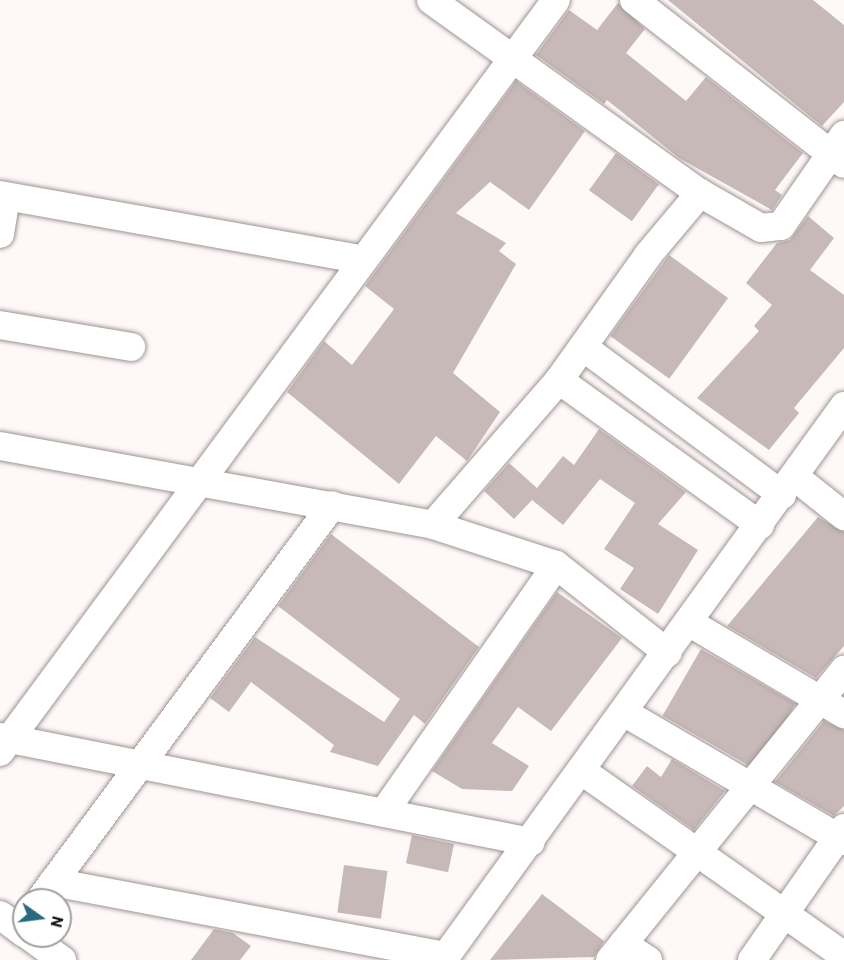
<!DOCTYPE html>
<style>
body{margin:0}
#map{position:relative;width:844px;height:960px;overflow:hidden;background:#fef8f8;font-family:Barlow,sans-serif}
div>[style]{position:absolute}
.building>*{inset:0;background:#c7b9b8;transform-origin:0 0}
.roads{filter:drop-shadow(0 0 2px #a09392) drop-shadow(0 0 2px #a09392)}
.street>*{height:28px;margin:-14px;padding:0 14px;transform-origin:14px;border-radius:14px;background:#fff}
span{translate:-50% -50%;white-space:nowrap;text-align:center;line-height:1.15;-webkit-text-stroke:5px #fff;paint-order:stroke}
.north{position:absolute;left:12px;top:888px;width:60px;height:60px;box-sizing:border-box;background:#fff;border:2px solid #a19f9f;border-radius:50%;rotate:104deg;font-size:16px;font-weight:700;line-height:24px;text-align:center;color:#151010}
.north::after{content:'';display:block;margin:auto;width:21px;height:27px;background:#296a7e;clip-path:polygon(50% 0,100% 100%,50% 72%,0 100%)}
</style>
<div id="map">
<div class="building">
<i style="clip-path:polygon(668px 0,813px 0,844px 25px,844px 102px,822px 126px)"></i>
<i style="clip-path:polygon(618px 3px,645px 29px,626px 53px,686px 101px,706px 77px,803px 153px,775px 190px,782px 195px,772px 210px,679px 158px,607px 100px,604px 104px,536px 55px,569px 10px,597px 30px)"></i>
<i style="clip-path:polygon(516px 81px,585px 131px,529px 210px,490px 182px,456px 213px,506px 243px,499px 251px,516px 264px,453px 373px,500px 412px,467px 461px,436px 436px,399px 484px,287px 392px,324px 341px,352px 365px,394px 309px,365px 286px)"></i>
<i style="left:616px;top:153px;width:53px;height:46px;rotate:36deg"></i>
<i style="clip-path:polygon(808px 216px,834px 238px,810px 270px,844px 295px,844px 348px,794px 408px,799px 413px,769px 450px,697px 398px,759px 331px,754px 326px,772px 305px,746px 283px,777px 243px,790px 240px)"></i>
<i style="left:669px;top:255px;width:73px;height:100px;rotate:36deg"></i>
<i style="clip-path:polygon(599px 429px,686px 492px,658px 524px,698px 550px,658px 614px,620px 589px,634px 568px,604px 549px,635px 503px,600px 479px,563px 525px,532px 500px,514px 519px,484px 491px,509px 463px,537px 488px,563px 456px,574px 465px)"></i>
<i style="clip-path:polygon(818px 517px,844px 532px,844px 646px,816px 678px,727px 626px)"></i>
<i style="clip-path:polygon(331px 534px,479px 647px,425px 724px,414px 715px,378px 766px,330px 752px,334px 745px,251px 682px,229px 712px,210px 698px,255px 637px,384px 722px,400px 699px,278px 606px)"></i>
<i style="clip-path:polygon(557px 592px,622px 638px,551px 731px,518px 707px,492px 743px,529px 766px,512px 791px,462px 789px,432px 771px)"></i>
<i style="left:701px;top:649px;width:109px;height:77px;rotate:30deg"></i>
<i style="clip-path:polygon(824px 721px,844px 730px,844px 806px,834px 816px,775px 782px)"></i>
<i style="clip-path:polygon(672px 759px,725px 791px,694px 830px,632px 786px,647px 766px,661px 777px)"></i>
<i style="left:412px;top:835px;width:43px;height:29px;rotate:12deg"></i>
<i style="left:344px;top:865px;width:44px;height:48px;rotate:8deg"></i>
<i style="clip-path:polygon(542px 894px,604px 941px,594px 957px,490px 960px)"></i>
<i style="clip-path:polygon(214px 929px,233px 933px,251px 946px,240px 960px,191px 960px)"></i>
</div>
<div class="roads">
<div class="street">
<i style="left:431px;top:0;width:331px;rotate:35.7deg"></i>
<i style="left:700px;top:193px;width:70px;rotate:29.8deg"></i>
<i style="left:761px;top:228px;width:20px;rotate:-6deg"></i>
<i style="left:781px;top:226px;width:111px;rotate:-55.3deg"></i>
<i style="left:634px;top:0;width:266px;rotate:38deg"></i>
<i style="left:0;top:195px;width:367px;rotate:10.1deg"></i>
<i style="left:0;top:234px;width:38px;rotate:-81deg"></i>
<i style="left:0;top:325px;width:133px;rotate:9.5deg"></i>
<i style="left:583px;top:347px;width:248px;rotate:36.6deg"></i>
<i style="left:559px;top:380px;width:248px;rotate:35.8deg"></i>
<i style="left:0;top:446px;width:440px;rotate:10.3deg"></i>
<i style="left:433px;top:525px;width:129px;rotate:18deg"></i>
<i style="left:556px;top:565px;width:142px;rotate:38.2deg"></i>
<i style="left:795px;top:477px;width:63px;rotate:38.5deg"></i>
<i style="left:433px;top:525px;width:192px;rotate:-49deg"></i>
<i style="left:559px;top:380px;width:153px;rotate:-54.5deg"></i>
<i style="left:648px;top:255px;width:81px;rotate:-50deg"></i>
<i style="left:690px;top:623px;width:179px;rotate:30.6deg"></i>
<i style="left:625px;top:713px;width:254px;rotate:30.3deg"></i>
<i style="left:0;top:737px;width:541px;rotate:11.19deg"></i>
<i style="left:0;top:752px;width:935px;rotate:-53.52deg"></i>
<i style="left:582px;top:771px;width:321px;rotate:35.2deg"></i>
<i style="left:384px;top:812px;width:301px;rotate:-55.1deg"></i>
<i style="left:53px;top:882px;width:400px;rotate:10.7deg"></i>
<i style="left:40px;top:900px;width:491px;rotate:-53.5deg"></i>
<i style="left:0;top:915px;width:30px;rotate:37deg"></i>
<i style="left:29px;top:936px;width:41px;rotate:36deg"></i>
<i style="left:623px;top:944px;width:30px;rotate:33deg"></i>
<i style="left:443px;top:960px;width:684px;rotate:-54.1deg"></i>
<i style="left:610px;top:960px;width:373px;rotate:-51.1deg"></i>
<i style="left:752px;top:960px;width:161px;rotate:-55.1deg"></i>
</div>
</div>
<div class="north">N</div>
</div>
